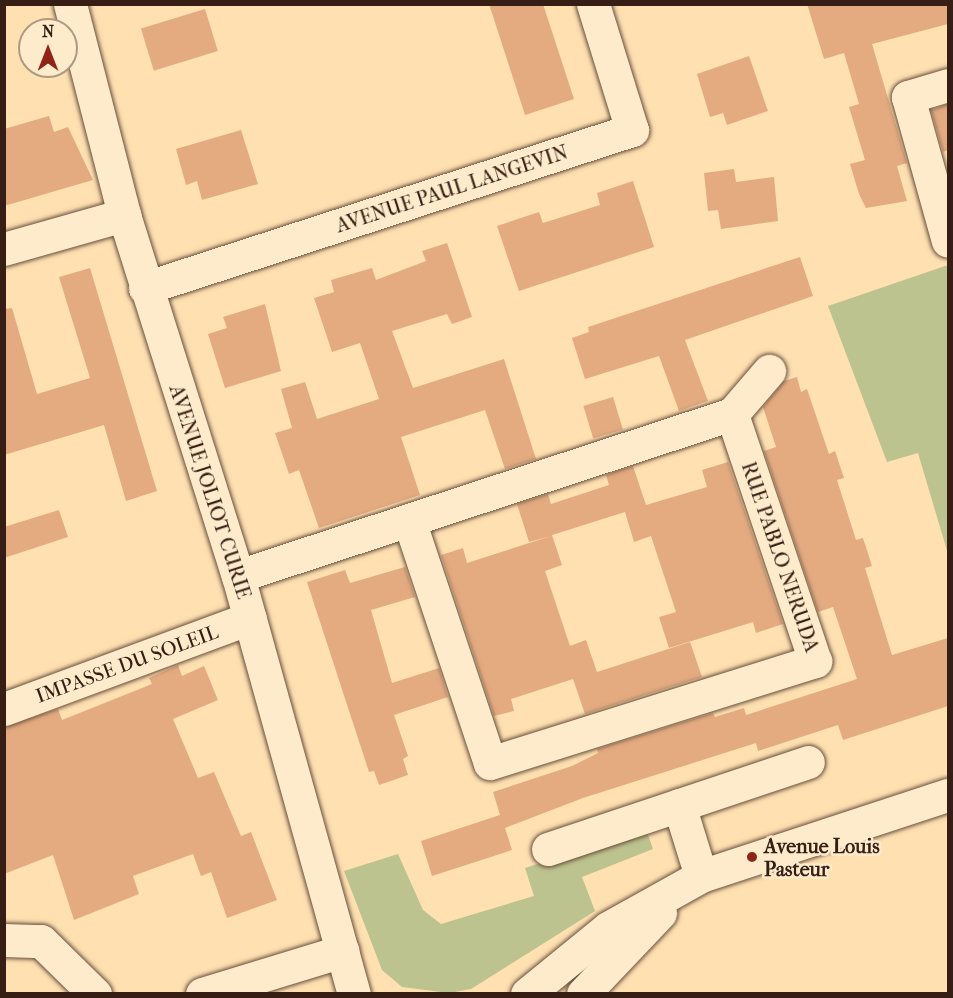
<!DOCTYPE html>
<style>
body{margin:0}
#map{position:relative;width:953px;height:998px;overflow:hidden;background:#fee0b1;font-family:"IM FELL French Canon",serif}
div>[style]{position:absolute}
.green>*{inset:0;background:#bcc38e}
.building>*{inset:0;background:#e4ab80;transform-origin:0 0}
.roads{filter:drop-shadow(0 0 2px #684e3c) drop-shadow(0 0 2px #684e3c)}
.street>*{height:33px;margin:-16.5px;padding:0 16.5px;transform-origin:16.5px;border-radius:16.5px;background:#feebcc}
.secondary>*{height:33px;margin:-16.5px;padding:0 16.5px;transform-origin:16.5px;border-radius:16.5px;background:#feebcc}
.dots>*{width:16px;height:16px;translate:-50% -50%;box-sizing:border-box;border:3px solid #feebcc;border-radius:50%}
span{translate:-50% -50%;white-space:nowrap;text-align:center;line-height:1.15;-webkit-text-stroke:5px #feebcc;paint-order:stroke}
.street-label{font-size:20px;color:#361e15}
.poi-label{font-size:20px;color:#361e15;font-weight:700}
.left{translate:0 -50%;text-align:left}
.frame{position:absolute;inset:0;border:6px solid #361e15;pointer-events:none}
.north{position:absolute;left:18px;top:18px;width:60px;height:60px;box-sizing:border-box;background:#feebcc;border:2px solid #ae9983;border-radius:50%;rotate:0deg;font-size:16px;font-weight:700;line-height:24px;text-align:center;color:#361e15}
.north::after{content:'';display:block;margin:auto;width:21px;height:27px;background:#8f2418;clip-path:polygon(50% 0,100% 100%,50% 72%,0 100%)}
</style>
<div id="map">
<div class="green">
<i style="clip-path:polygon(948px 265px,948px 554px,918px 453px,887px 462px,828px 306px)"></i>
<i style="clip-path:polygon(646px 829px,653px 849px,582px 877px,595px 911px,471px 989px,449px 993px,402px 987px,382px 970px,344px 871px,398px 854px,423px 910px,441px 924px,534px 896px,525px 868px)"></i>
</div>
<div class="building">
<i style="clip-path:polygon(489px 4px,543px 4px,574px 99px,525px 115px)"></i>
<i style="clip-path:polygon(807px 4px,948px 4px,948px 24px,872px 44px,907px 163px,897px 166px,907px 201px,866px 208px,859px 194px,850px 164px,865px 160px,849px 107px,859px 104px,844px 53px,824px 59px)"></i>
<i style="left:205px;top:9px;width:44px;height:67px;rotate:73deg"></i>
<i style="clip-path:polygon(749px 56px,768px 111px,727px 125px,723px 113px,710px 117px,697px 74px)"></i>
<i style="clip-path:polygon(948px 104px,948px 150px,943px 152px,931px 110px)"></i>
<i style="clip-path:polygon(49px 116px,54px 132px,68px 127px,93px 180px,4px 206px,4px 129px)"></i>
<i style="clip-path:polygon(241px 130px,258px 184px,202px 200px,197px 181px,186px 185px,176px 149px)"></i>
<i style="clip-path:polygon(734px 169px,736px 182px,774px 177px,778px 221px,721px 229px,718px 210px,708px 211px,704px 173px)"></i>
<i style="clip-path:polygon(633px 181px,654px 247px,519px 291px,497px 226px,539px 212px,543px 223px,600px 205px,597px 193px)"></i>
<i style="clip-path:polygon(447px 243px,472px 317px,452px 324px,447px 314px,392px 331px,413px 388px,504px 359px,536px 459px,505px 469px,485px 410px,401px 437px,420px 495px,319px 528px,299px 470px,289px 474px,275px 433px,292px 428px,281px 389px,305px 382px,317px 419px,379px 399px,360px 343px,332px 352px,314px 298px,334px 292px,331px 280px,372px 268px,376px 280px,426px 261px,422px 251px)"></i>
<i style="clip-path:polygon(800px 257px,813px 296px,685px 340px,708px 401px,679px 411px,659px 356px,585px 379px,572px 338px,589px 332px,588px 327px)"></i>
<i style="clip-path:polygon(90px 268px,157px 491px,126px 501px,104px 425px,4px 455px,4px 309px,12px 308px,37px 394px,90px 378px,59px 277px)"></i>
<i style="clip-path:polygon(265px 304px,281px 371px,225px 388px,208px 334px,227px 328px,223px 317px)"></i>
<i style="clip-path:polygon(797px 377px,801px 392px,807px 389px,829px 454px,835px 451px,844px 478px,837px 480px,856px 540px,863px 538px,872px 566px,865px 568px,892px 655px,948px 638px,948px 706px,843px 740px,838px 725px,758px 751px,756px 743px,583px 798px,505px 828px,512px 850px,432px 876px,421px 841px,500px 815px,493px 792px,572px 766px,598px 753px,597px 749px,713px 713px,715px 717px,744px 708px,746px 715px,857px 679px,833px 607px,818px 612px,764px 451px,776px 447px,763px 407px,784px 381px)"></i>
<i style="left:613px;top:397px;width:34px;height:31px;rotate:73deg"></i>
<i style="clip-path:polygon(728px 462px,783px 624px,756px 633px,753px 622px,669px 648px,659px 617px,676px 612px,651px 536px,634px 542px,625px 512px,568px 530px,552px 535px,562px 565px,545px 571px,570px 646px,586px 640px,597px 672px,690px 642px,702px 677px,585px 714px,573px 679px,511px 699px,514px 711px,494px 716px,441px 555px,463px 548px,467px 563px,551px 536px,529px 542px,517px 504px,548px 494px,551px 504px,609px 485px,606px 475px,633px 466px,646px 505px,707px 487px,702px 470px)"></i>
<i style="clip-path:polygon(59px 510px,68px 537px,4px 558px,4px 527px)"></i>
<i style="clip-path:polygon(405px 567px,415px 597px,371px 610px,392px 683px,439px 668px,448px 697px,394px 715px,408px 756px,403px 759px,408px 775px,379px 785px,374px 771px,369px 772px,307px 582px,345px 570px,350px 583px)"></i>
<i style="clip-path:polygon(178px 665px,182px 676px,204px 666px,218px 700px,173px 719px,198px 778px,214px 772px,241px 836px,251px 832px,277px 900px,227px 918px,211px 872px,201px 876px,193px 854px,133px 876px,139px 894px,74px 920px,53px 855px,4px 874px,4px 727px,58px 709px,62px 720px,152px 684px,149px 678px)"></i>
</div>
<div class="roads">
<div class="street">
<i style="left:948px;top:85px;width:42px;rotate:163.3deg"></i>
<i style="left:908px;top:97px;width:149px;rotate:74.5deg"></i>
<i style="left:4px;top:249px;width:125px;rotate:-15.8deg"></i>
<i style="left:145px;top:288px;width:512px;rotate:-17.97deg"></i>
<i style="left:632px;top:130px;width:132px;rotate:-107.2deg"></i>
<i style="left:732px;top:414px;width:57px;rotate:-49.3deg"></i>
<i style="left:409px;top:520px;width:256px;rotate:71.6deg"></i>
<i style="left:490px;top:763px;width:341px;rotate:-17.4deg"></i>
<i style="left:815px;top:661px;width:261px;rotate:-108.6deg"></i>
<i style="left:238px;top:576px;width:520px;rotate:-18.16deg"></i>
<i style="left:4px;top:709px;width:262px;rotate:-20.3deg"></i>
<i style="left:679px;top:805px;width:74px;rotate:72.8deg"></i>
<i style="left:548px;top:849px;width:274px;rotate:-18.5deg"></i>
<i style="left:4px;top:940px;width:37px;rotate:2deg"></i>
<i style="left:41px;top:941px;width:76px;rotate:44.5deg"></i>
<i style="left:202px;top:994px;width:147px;rotate:-17deg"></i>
</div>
<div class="secondary">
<i style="left:70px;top:4px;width:218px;rotate:75.6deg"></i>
<i style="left:124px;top:215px;width:379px;rotate:72.5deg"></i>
<i style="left:238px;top:576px;width:434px;rotate:74.5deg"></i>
<i style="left:527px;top:994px;width:104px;rotate:-39.2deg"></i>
<i style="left:608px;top:928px;width:107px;rotate:-29.2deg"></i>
<i style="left:701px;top:876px;width:260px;rotate:-18.2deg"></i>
<i style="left:583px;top:994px;width:112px;rotate:-46.5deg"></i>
</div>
</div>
<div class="dots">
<i style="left:752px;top:857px;background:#8f2418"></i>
</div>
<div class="street-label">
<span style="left:452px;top:189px;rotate:-18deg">AVENUE PAUL LANGEVIN</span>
<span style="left:210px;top:492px;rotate:72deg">AVENUE JOLIOT CURIE</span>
<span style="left:780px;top:557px;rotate:71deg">RUE PABLO NERUDA</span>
<span style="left:127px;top:664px;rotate:-20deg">IMPASSE DU SOLEIL</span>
</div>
<div class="poi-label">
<span class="left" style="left:764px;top:858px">Avenue Louis<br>Pasteur</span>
</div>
<div class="frame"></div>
<div class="north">N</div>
</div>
